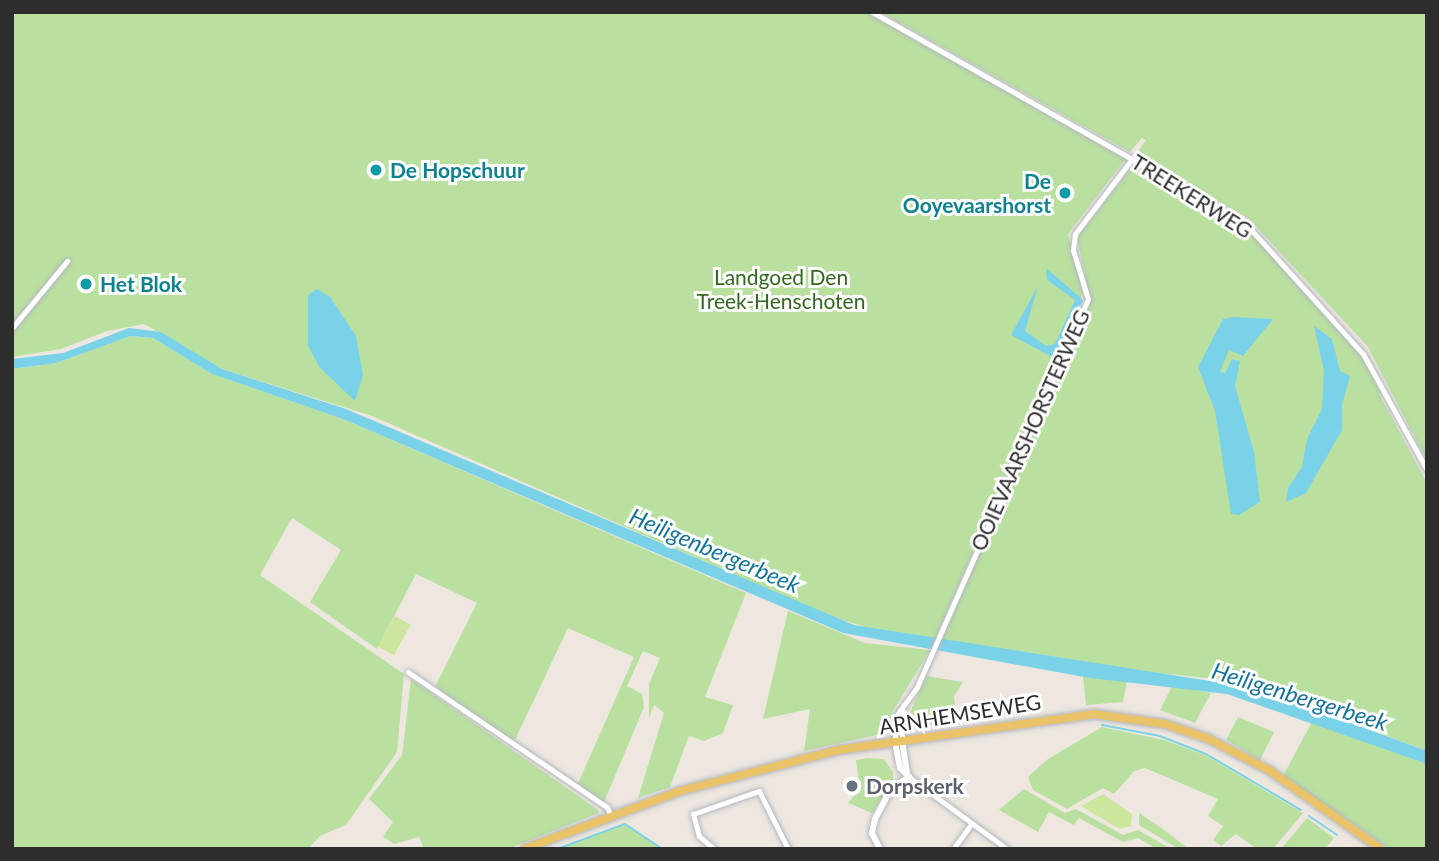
<!DOCTYPE html>
<style>
body{margin:0}
#map{position:relative;width:1439px;height:861px;overflow:hidden;background:#ede7e0;font-family:Lato,sans-serif}
div>[style]{position:absolute}
.green>*{inset:0;background:#bae0a0}
.pitch>*{inset:0;background:#cce79d;transform-origin:0 0}
.water>*{inset:0;background:#7ad2e9}
.stream>*{height:2px;margin:-1px;padding:0 1px;transform-origin:1px;border-radius:1px;background:#7ad2e9}
.roads{filter:drop-shadow(0 0 2px #b3b7bf) drop-shadow(0 0 2px #b3b7bf)}
.minor>*{height:5px;margin:-2.5px;padding:0 2.5px;transform-origin:2.5px;border-radius:2.5px;background:#fff}
.tertiary>*{height:6px;margin:-3px;padding:0 3px;transform-origin:3px;border-radius:3px;background:#fff}
.primary>*{height:8px;margin:-4px;padding:0 4px;transform-origin:4px;border-radius:4px;background:#eac369}
.dots>*{width:19px;height:19px;translate:-50% -50%;box-sizing:border-box;border:4px solid #fff;border-radius:50%}
span{translate:-50% -50%;white-space:nowrap;text-align:center;line-height:1.15;-webkit-text-stroke:6px #fff;paint-order:stroke}
.culture-label{font-size:21px;color:#0d838f;font-weight:700}
.left{translate:0 -50%;text-align:left}
.right{translate:-100% -50%;text-align:right}
.street-label{font-size:21px;color:#2d2d2d}
.park-label{font-size:21px;color:#33681f}
.worship-label{font-size:21px;color:#5b616d;font-weight:700}
.water-label{font-size:23px;color:#157499;font-style:italic}
.frame{position:absolute;inset:0;border:14px solid #2d2d2d;pointer-events:none}
</style>
<div id="map">
<div class="green">
<i style="clip-path:polygon(12px 12px,867px 12px,1127px 157px,1068px 234px,1083px 293px,1051px 356px,1056px 359px,935px 640px,878px 631px,827px 615px,372px 416px,222px 369px,144px 324px,107px 331px,61px 349px,12px 357px)"></i>
<i style="clip-path:polygon(880px 12px,1427px 12px,1427px 461px,1368px 347px,1249px 219px,1135px 155px,1146px 140px,1142px 138px,1130px 152px)"></i>
<i style="clip-path:polygon(1135px 163px,1242px 223px,1362px 350px,1384px 393px,1379px 394px,1427px 483px,1427px 751px,1281px 696px,1217px 679px,1091px 666px,941px 641px,1090px 301px,1077px 237px)"></i>
<i style="clip-path:polygon(131px 336px,153px 338px,212px 374px,343px 419px,746px 593px,705px 697px,733px 705px,723px 733px,704px 741px,689px 736px,670px 787px,638px 798px,664px 713px,654px 705px,649px 718px,649px 684px,660px 658px,643px 651px,627px 686px,642px 694px,644px 707px,602px 807px,576px 788px,634px 657px,568px 628px,513px 744px,434px 689px,477px 603px,416px 574px,377px 649px,310px 602px,341px 550px,292px 518px,260px 575px,404px 674px,397px 752px,346px 825px,320px 836px,308px 849px,12px 849px,12px 369px,56px 363px)"></i>
<i style="clip-path:polygon(788px 611px,865px 643px,930px 650px,893px 711px,886px 733px,804px 751px,810px 709px,763px 719px)"></i>
<i style="clip-path:polygon(926px 676px,963px 682px,954px 696px,957px 721px,909px 728px,906px 722px)"></i>
<i style="clip-path:polygon(1083px 677px,1127px 681px,1123px 702px,1086px 705px)"></i>
<i style="clip-path:polygon(411px 679px,598px 810px,599px 813px,508px 849px,424px 849px,419px 837px,394px 844px,383px 837px,393px 822px,369px 799px,402px 755px)"></i>
<i style="clip-path:polygon(1172px 686px,1211px 693px,1195px 723px,1160px 710px)"></i>
<i style="clip-path:polygon(1238px 717px,1274px 732px,1260px 760px,1226px 740px)"></i>
<i style="clip-path:polygon(1312px 722px,1427px 764px,1427px 849px,1390px 849px,1283px 776px)"></i>
<i style="clip-path:polygon(1102px 727px,1164px 740px,1205px 755px,1303px 813px,1273px 849px,1257px 849px,1236px 834px,1221px 846px,1213px 840px,1223px 826px,1208px 816px,1218px 799px,1145px 768px,1134px 771px,1114px 794px,1103px 788px,1067px 809px,1033px 790px,1028px 777px,1048px 759px)"></i>
<i style="clip-path:polygon(867px 758px,884px 759px,893px 772px,893px 781px,872px 813px,848px 803px,860px 789px,856px 760px)"></i>
<i style="clip-path:polygon(1024px 789px,1065px 813px,1076px 809px,1123px 835px,1138px 830px,1171px 849px,1157px 849px,1138px 838px,1123px 842px,1079px 818px,1074px 825px,1049px 812px,1038px 832px,999px 810px)"></i>
<i style="clip-path:polygon(1139px 813px,1160px 827px,1189px 849px,1179px 849px,1139px 825px)"></i>
<i style="clip-path:polygon(1307px 818px,1334px 838px,1325px 849px,1281px 849px)"></i>
<i style="clip-path:polygon(623px 823px,661px 849px,556px 849px,620px 826px)"></i>
</div>
<div class="pitch">
<i style="left:395px;top:616px;width:18px;height:35px;rotate:29deg"></i>
<i style="clip-path:polygon(1103px 794px,1132px 814px,1131px 826px,1119px 829px,1081px 806px)"></i>
</div>
<div class="water">
<i style="clip-path:polygon(1046px 268px,1083px 300px,1056px 359px,1011px 335px,1038px 286px,1025px 331px,1046px 346px,1055px 344px,1075px 300px,1047px 280px)"></i>
<i style="clip-path:polygon(317px 289px,330px 297px,356px 336px,363px 375px,355px 401px,320px 368px,308px 346px,308px 295px)"></i>
<i style="clip-path:polygon(1234px 317px,1273px 319px,1243px 356px,1229px 350px,1220px 372px,1225px 373px,1232px 359px,1240px 361px,1235px 386px,1254px 452px,1260px 502px,1239px 515px,1231px 514px,1215px 411px,1198px 367px,1223px 319px)"></i>
<i style="clip-path:polygon(1314px 326px,1332px 339px,1340px 371px,1350px 376px,1342px 405px,1342px 430px,1306px 493px,1286px 502px,1288px 488px,1302px 467px,1307px 439px,1322px 409px,1324px 371px)"></i>
<i style="clip-path:polygon(129px 328px,161px 332px,222px 369px,346px 409px,854px 625px,1255px 688px,1427px 751px,1427px 764px,1227px 694px,1090px 678px,843px 633px,343px 419px,212px 374px,153px 338px,131px 336px,56px 363px,12px 369px,12px 359px,63px 353px)"></i>
</div>
<div class="stream">
<i style="left:1102px;top:725px;width:59px;rotate:10.7deg"></i>
<i style="left:1160px;top:736px;width:49px;rotate:21.4deg"></i>
<i style="left:1206px;top:754px;width:110px;rotate:30.5deg"></i>
<i style="left:1309px;top:816px;width:34px;rotate:34deg"></i>
<i style="left:557px;top:849px;width:72px;rotate:-20.2deg"></i>
<i style="left:625px;top:824px;width:45px;rotate:34deg"></i>
</div>
<div class="roads">
<div class="minor">
<i style="left:872px;top:12px;width:429px;rotate:29.5deg"></i>
<i style="left:1245px;top:223px;width:176px;rotate:48deg"></i>
<i style="left:1363px;top:354px;width:132px;rotate:61.1deg"></i>
<i style="left:12px;top:328px;width:87px;rotate:-50.6deg"></i>
<i style="left:408px;top:672px;width:240px;rotate:34.2deg"></i>
<i style="left:607px;top:807px;width:10px;rotate:66deg"></i>
<i style="left:902px;top:741px;width:30px;rotate:-90deg"></i>
<i style="left:895px;top:742px;width:26px;rotate:-88deg"></i>
<i style="left:896px;top:716px;width:36px;rotate:-54deg"></i>
<i style="left:917px;top:687px;width:424px;rotate:-66.2deg"></i>
<i style="left:1088px;top:299px;width:51px;rotate:-107deg"></i>
<i style="left:1073px;top:250px;width:16px;rotate:-83deg"></i>
<i style="left:1075px;top:234px;width:94px;rotate:-52.8deg"></i>
<i style="left:909px;top:777px;width:122px;rotate:36.3deg"></i>
<i style="left:714px;top:849px;width:20px;rotate:-139deg"></i>
<i style="left:699px;top:836px;width:23px;rotate:-105deg"></i>
<i style="left:693px;top:814px;width:70px;rotate:-19.2deg"></i>
<i style="left:759px;top:791px;width:65px;rotate:63.4deg"></i>
<i style="left:953px;top:849px;width:31px;rotate:-54deg"></i>
</div>
<div class="tertiary">
<i style="left:902px;top:741px;width:31px;rotate:81deg"></i>
<i style="left:895px;top:742px;width:26px;rotate:79deg"></i>
<i style="left:900px;top:768px;width:13px;rotate:45deg"></i>
<i style="left:880px;top:849px;width:18px;rotate:-117deg"></i>
<i style="left:872px;top:833px;width:14px;rotate:-78deg"></i>
<i style="left:875px;top:819px;width:34px;rotate:-62deg"></i>
<i style="left:891px;top:789px;width:22px;rotate:-34deg"></i>
</div>
<div class="primary">
<i style="left:524px;top:849px;width:166px;rotate:-20.4deg"></i>
<i style="left:680px;top:791px;width:163px;rotate:-14.5deg"></i>
<i style="left:838px;top:750px;width:259px;rotate:-8deg"></i>
<i style="left:1094px;top:714px;width:72px;rotate:8deg"></i>
<i style="left:1165px;top:724px;width:46px;rotate:18.8deg"></i>
<i style="left:1209px;top:739px;width:68px;rotate:27.3deg"></i>
<i style="left:1269px;top:770px;width:137px;rotate:35.2deg"></i>
</div>
</div>
<div class="dots">
<i style="left:376px;top:170px;background:#0f9aa8"></i>
<i style="left:1065px;top:193px;background:#0f9aa8"></i>
<i style="left:86px;top:284px;background:#0f9aa8"></i>
<i style="left:852px;top:786px;background:#6b7280"></i>
</div>
<div class="culture-label">
<span class="left" style="left:390px;top:170px">De Hopschuur</span>
<span class="right" style="left:1051px;top:193px">De<br>Ooyevaarshorst</span>
<span class="left" style="left:100px;top:284px">Het Blok</span>
</div>
<div class="street-label">
<span style="left:1192px;top:196px;rotate:32deg">TREEKERWEG</span>
<span style="left:1030px;top:430px;rotate:-66deg">OOIEVAARSHORSTERWEG</span>
<span style="left:960px;top:714px;rotate:-9deg">ARNHEMSEWEG</span>
</div>
<div class="park-label">
<span style="left:781px;top:289px">Landgoed Den<br>Treek-Henschoten</span>
</div>
<div class="worship-label">
<span class="left" style="left:866px;top:786px">Dorpskerk</span>
</div>
<div class="water-label">
<span style="left:715px;top:550px;rotate:23deg">Heiligenbergerbeek</span>
<span style="left:1300px;top:696px;rotate:17deg">Heiligenbergerbeek</span>
</div>
<div class="frame"></div>
</div>
